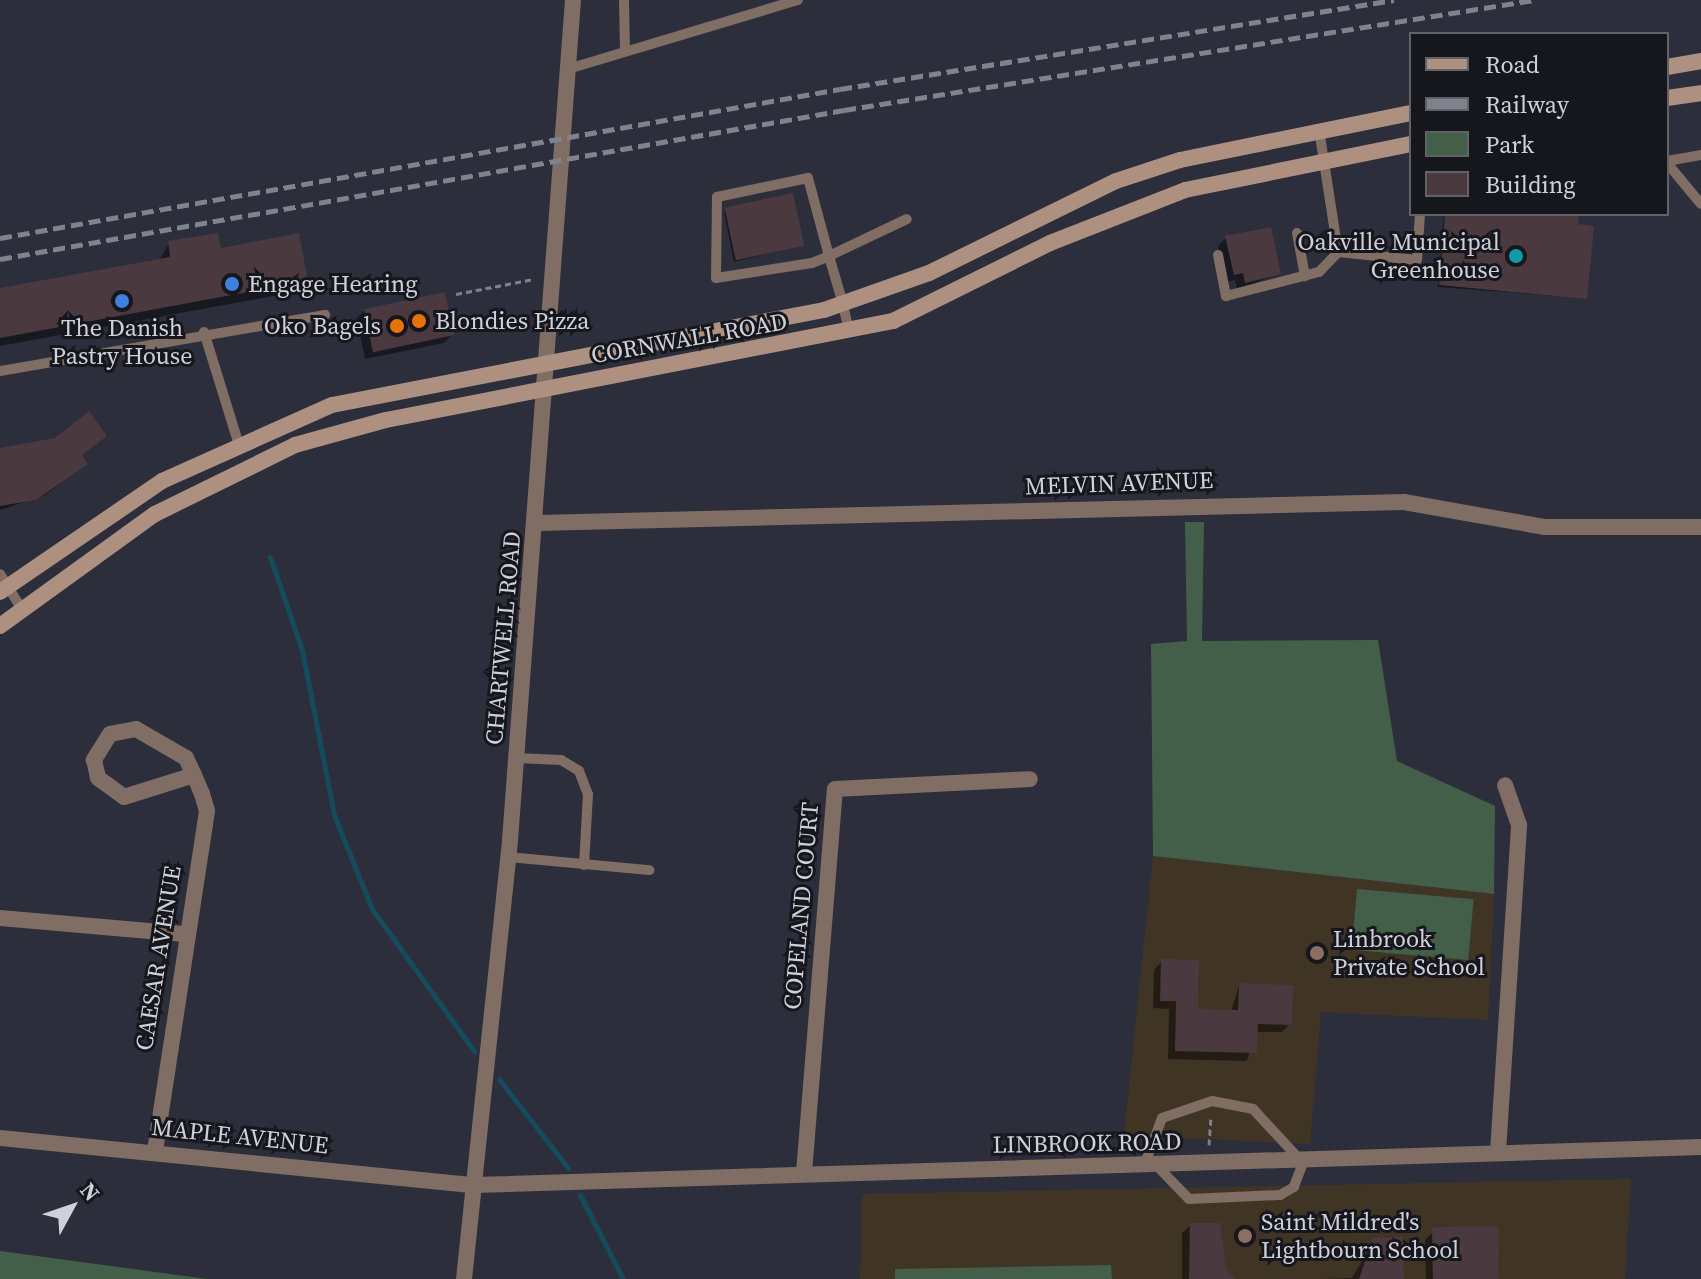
<!DOCTYPE html>
<style>
body{margin:0}
#map{position:relative;width:1701px;height:1279px;overflow:hidden;background:#2c2e3c;font-family:"Source Serif 4",serif}
div>[style]{position:absolute}
.education>*{inset:0;background:#403525}
.green>*{inset:0;background:#435f49;transform-origin:0 0}
.shadow>*{inset:0;background:#0007}
.stream>*{height:5px;margin:-2.5px;padding:0 2.5px;transform-origin:2.5px;border-radius:2.5px;background:#154c5d}
.building>*{inset:0;background:#4a393f;transform-origin:0 0}
.path>*{height:3px;margin-top:-1.5px;transform-origin:0;background:repeating-linear-gradient(90deg,#7f808c 0 6px,transparent 0 10px)}
.service>*{height:10px;margin:-5px;padding:0 5px;transform-origin:5px;border-radius:5px;background:#806d64}
.minor>*{height:16px;margin:-8px;padding:0 8px;transform-origin:8px;border-radius:8px;background:#806d64}
.tertiary>*{height:16px;margin:-8px;padding:0 8px;transform-origin:8px;border-radius:8px;background:#806d64}
.secondary>*{height:16px;margin:-8px;padding:0 8px;transform-origin:8px;border-radius:8px;background:#ad9080}
.rail>*{height:5px;margin-top:-2.5px;transform-origin:0;background:repeating-linear-gradient(90deg,#80828e 0 12px,transparent 0 18px)}
.dots>*{width:22px;height:22px;translate:-50% -50%;box-sizing:border-box;border:4px solid #16171d;border-radius:50%}
span{translate:-50% -50%;white-space:nowrap;text-align:center;line-height:1.15;-webkit-text-stroke:6px #16171d;paint-order:stroke}
.poi-label{font-size:24px;color:#cfd0da}
.right{translate:-100% -50%;text-align:right}
.left{translate:0 -50%;text-align:left}
.street-label{font-size:24px;color:#cfd0da}
.legend{position:absolute;left:1409px;top:32px;width:260px;height:184px;box-sizing:border-box;background:#16171d;border:2px solid #606169;margin:0;padding:10px 14px;list-style:none;font-size:24px;color:#cfd0da}
.legend li{display:flex;align-items:center;gap:16px;height:40px}
.legend b{width:40px;border:2px solid #606169}
.north{position:absolute;left:32px;top:1167px;width:80px;height:80px;-webkit-text-stroke:6px #16171d;paint-order:stroke;rotate:50deg;font-size:22px;font-weight:700;line-height:32px;text-align:center;color:#cfd0da}
.north::after{content:'';display:block;margin:auto;width:28px;height:36px;background:#cfd0da;clip-path:polygon(50% 0,100% 100%,50% 72%,0 100%)}
</style>
<div id="map">
<div class="education">
<i style="clip-path:polygon(1153px 856px,1494px 894px,1488px 1020px,1321px 1012px,1310px 1144px,1124px 1135px)"></i>
<i style="clip-path:polygon(1631px 1179px,1625px 1279px,860px 1279px,862px 1194px)"></i>
</div>
<div class="green">
<i style="clip-path:polygon(1185px 522px,1204px 522px,1202px 641px,1378px 640px,1397px 761px,1495px 806px,1494px 894px,1153px 856px,1151px 644px,1187px 641px)"></i>
<i style="left:1357px;top:889px;width:117px;height:61px;rotate:5deg"></i>
<i style="clip-path:polygon(0 1251px,207px 1279px,0 1279px)"></i>
<i style="clip-path:polygon(1111px 1265px,1112px 1279px,895px 1279px,895px 1269px)"></i>
</div>
<div class="shadow">
<i style="clip-path:polygon(724px 212px,726px 210px,802px 245px,734px 262px)"></i>
<i style="clip-path:polygon(1444px 214px,1577px 214px,1585px 298px,1438px 287px)"></i>
<i style="clip-path:polygon(1226px 238px,1279px 273px,1237px 290px,1235px 280px,1226px 282px,1218px 246px)"></i>
<i style="clip-path:polygon(169px 243px,306px 281px,295px 292px,0 346px,0 290px,159px 261px)"></i>
<i style="clip-path:polygon(365px 310px,452px 335px,444px 343px,365px 359px,357px 318px)"></i>
<i style="clip-path:polygon(56px 439px,86px 464px,45px 495px,0 510px,0 450px)"></i>
<i style="clip-path:polygon(1162px 961px,1196px 1011px,1231px 1012px,1239px 985px,1290px 1024px,1282px 1032px,1256px 1032px,1247px 1061px,1168px 1059px,1169px 1009px,1153px 1008px,1154px 970px)"></i>
<i style="clip-path:polygon(1191px 1225px,1224px 1270px,1233px 1279px,1182px 1279px,1182px 1233px)"></i>
<i style="clip-path:polygon(1433px 1232px,1497px 1279px,1426px 1279px,1425px 1240px)"></i>
<i style="clip-path:polygon(1374px 1240px,1402px 1279px,1323px 1279px,1352px 1278px)"></i>
</div>
<div class="stream">
<i style="left:270px;top:557px;width:98px;rotate:71deg"></i>
<i style="left:302px;top:650px;width:168px;rotate:79deg"></i>
<i style="left:334px;top:815px;width:101px;rotate:68deg"></i>
<i style="left:372px;top:909px;width:175px;rotate:54.3deg"></i>
<i style="left:499px;top:1079px;width:113px;rotate:52.2deg"></i>
<i style="left:580px;top:1195px;width:94px;rotate:62.9deg"></i>
</div>
<div class="building">
<i style="left:793px;top:193px;width:54px;height:70px;rotate:78deg"></i>
<i style="clip-path:polygon(1445px 214px,1579px 214px,1578px 224px,1594px 226px,1587px 299px,1439px 285px)"></i>
<i style="clip-path:polygon(1271px 227px,1281px 274px,1245px 283px,1243px 273px,1234px 275px,1225px 236px)"></i>
<i style="clip-path:polygon(218px 233px,221px 248px,299px 233px,308px 281px,0 338px,0 288px,170px 257px,168px 241px)"></i>
<i style="left:445px;top:292px;width:44px;height:83px;rotate:78deg"></i>
<i style="clip-path:polygon(89px 411px,107px 436px,82px 455px,88px 464px,36px 500px,0 506px,0 448px,55px 438px)"></i>
<i style="clip-path:polygon(1161px 959px,1199px 960px,1198px 1009px,1238px 1010px,1239px 983px,1293px 985px,1292px 1025px,1258px 1024px,1257px 1053px,1175px 1051px,1176px 1001px,1160px 1001px)"></i>
<i style="clip-path:polygon(1190px 1223px,1220px 1223px,1226px 1269px,1236px 1279px,1189px 1279px)"></i>
<i style="left:1498px;top:1226px;width:53px;height:66px;rotate:89deg"></i>
<i style="clip-path:polygon(1402px 1237px,1404px 1279px,1359px 1279px,1373px 1238px)"></i>
</div>
<div class="path">
<i style="left:456px;top:294px;width:79px;rotate:-10.9deg"></i>
<i style="left:1209px;top:1145px;width:28px;rotate:-86deg"></i>
</div>
<div class="service">
<i style="left:624px;top:0;width:50px;rotate:88.9deg"></i>
<i style="left:568px;top:69px;width:240px;rotate:-16.7deg"></i>
<i style="left:1667px;top:161px;width:35px;rotate:-10deg"></i>
<i style="left:1667px;top:163px;width:53px;rotate:50.3deg"></i>
<i style="left:1297px;top:233px;width:44px;rotate:79.5deg"></i>
<i style="left:1338px;top:252px;width:79px;rotate:5.8deg"></i>
<i style="left:1417px;top:260px;width:46px;rotate:-86.3deg"></i>
<i style="left:1218px;top:255px;width:42px;rotate:79deg"></i>
<i style="left:1226px;top:296px;width:96px;rotate:-14.5deg"></i>
<i style="left:1319px;top:272px;width:28px;rotate:-46deg"></i>
<i style="left:1338px;top:252px;width:124px;rotate:-98.8deg"></i>
<i style="left:849px;top:331px;width:28px;rotate:-103deg"></i>
<i style="left:843px;top:304px;width:50px;rotate:-106.3deg"></i>
<i style="left:829px;top:256px;width:81px;rotate:-105.1deg"></i>
<i style="left:808px;top:178px;width:93px;rotate:168.2deg"></i>
<i style="left:717px;top:197px;width:81px;rotate:90.7deg"></i>
<i style="left:716px;top:278px;width:97px;rotate:-8.9deg"></i>
<i style="left:812px;top:263px;width:18px;rotate:-22deg"></i>
<i style="left:829px;top:256px;width:86px;rotate:-25.4deg"></i>
<i style="left:204px;top:332px;width:118px;rotate:72.8deg"></i>
<i style="left:0;top:371px;width:330px;rotate:-9.8deg"></i>
<i style="left:0;top:574px;width:44px;rotate:58.1deg"></i>
<i style="left:517px;top:758px;width:44px;rotate:2.6deg"></i>
<i style="left:561px;top:760px;width:21px;rotate:31deg"></i>
<i style="left:579px;top:771px;width:25px;rotate:69deg"></i>
<i style="left:588px;top:794px;width:71px;rotate:93.2deg"></i>
<i style="left:508px;top:857px;width:142px;rotate:5.3deg"></i>
<i style="left:1144px;top:1166px;width:51px;rotate:-69.4deg"></i>
<i style="left:1162px;top:1118px;width:53px;rotate:-18.8deg"></i>
<i style="left:1212px;top:1101px;width:42px;rotate:11deg"></i>
<i style="left:1253px;top:1109px;width:74px;rotate:47.2deg"></i>
<i style="left:1303px;top:1163px;width:26px;rotate:111deg"></i>
<i style="left:1294px;top:1187px;width:16px;rotate:150deg"></i>
<i style="left:1280px;top:1195px;width:91px;rotate:177.5deg"></i>
<i style="left:1189px;top:1199px;width:46px;rotate:-134.1deg"></i>
</div>
<div class="minor">
<i style="left:537px;top:523px;width:867px;rotate:-1.39deg"></i>
<i style="left:1404px;top:502px;width:142px;rotate:10.1deg"></i>
<i style="left:1544px;top:527px;width:157px"></i>
<i style="left:0;top:918px;width:184px;rotate:5deg"></i>
<i style="left:0;top:1138px;width:476px;rotate:5.7deg"></i>
<i style="left:474px;top:1185px;width:1228px;rotate:-1.77deg"></i>
<i style="left:155px;top:1151px;width:344px;rotate:-81.3deg"></i>
<i style="left:207px;top:811px;width:18px;rotate:-106deg"></i>
<i style="left:202px;top:794px;width:21px;rotate:-113deg"></i>
<i style="left:194px;top:775px;width:19px;rotate:-115deg"></i>
<i style="left:186px;top:758px;width:58px;rotate:-149.9deg"></i>
<i style="left:136px;top:729px;width:26px;rotate:169deg"></i>
<i style="left:110px;top:734px;width:31px;rotate:122deg"></i>
<i style="left:94px;top:760px;width:18px;rotate:77deg"></i>
<i style="left:98px;top:778px;width:32px;rotate:36deg"></i>
<i style="left:124px;top:797px;width:73px;rotate:-17.4deg"></i>
<i style="left:1498px;top:1152px;width:328px;rotate:-86.3deg"></i>
<i style="left:1519px;top:825px;width:42px;rotate:-109.3deg"></i>
<i style="left:804px;top:1173px;width:385px;rotate:-85.4deg"></i>
<i style="left:835px;top:789px;width:195px;rotate:-2.9deg"></i>
</div>
<div class="tertiary">
<i style="left:464px;top:1279px;width:441px;rotate:-84deg"></i>
<i style="left:510px;top:840px;width:842px;rotate:-85.71deg"></i>
</div>
<div class="secondary">
<i style="left:1667px;top:67px;width:35px;rotate:-10deg"></i>
<i style="left:1667px;top:98px;width:34px;rotate:-8deg"></i>
<i style="left:0;top:592px;width:196px;rotate:-34.4deg"></i>
<i style="left:162px;top:481px;width:186px;rotate:-24.1deg"></i>
<i style="left:332px;top:405px;width:501px;rotate:-10.93deg"></i>
<i style="left:824px;top:310px;width:111px;rotate:-19.4deg"></i>
<i style="left:929px;top:273px;width:208px;rotate:-26.2deg"></i>
<i style="left:1116px;top:181px;width:67px;rotate:-18.2deg"></i>
<i style="left:1180px;top:160px;width:236px;rotate:-11.5deg"></i>
<i style="left:0;top:626px;width:191px;rotate:-35.9deg"></i>
<i style="left:155px;top:514px;width:156px;rotate:-26.2deg"></i>
<i style="left:295px;top:445px;width:94px;rotate:-15.4deg"></i>
<i style="left:386px;top:420px;width:517px;rotate:-11.05deg"></i>
<i style="left:893px;top:321px;width:175px;rotate:-26.4deg"></i>
<i style="left:1050px;top:243px;width:145px;rotate:-21.4deg"></i>
<i style="left:1185px;top:190px;width:231px;rotate:-11.5deg"></i>
</div>
<div class="rail">
<i style="left:0;top:238px;width:853px;rotate:-10.06deg"></i>
<i style="left:840px;top:89px;width:561px;rotate:-9.13deg"></i>
<i style="left:0;top:259px;width:857px;rotate:-10.01deg"></i>
<i style="left:844px;top:110px;width:699px;rotate:-9.06deg"></i>
</div>
<div class="dots">
<i style="left:1516px;top:256px;background:#0f9aa8"></i>
<i style="left:232px;top:284px;background:#3f7fe0"></i>
<i style="left:122px;top:301px;background:#3f7fe0"></i>
<i style="left:419px;top:321px;background:#e8710a"></i>
<i style="left:397px;top:326px;background:#e8710a"></i>
<i style="left:1317px;top:953px;background:#8d6e63"></i>
<i style="left:1245px;top:1236px;background:#8d6e63"></i>
</div>
<div class="poi-label">
<span class="right" style="left:1500px;top:256px">Oakville Municipal<br>Greenhouse</span>
<span class="left" style="left:248px;top:284px">Engage Hearing</span>
<span class="left" style="left:435px;top:321px">Blondies Pizza</span>
<span class="right" style="left:381px;top:326px">Oko Bagels</span>
<span style="left:122px;top:342px">The Danish<br>Pastry House</span>
<span class="left" style="left:1333px;top:953px">Linbrook<br>Private School</span>
<span class="left" style="left:1261px;top:1236px">Saint Mildred's<br>Lightbourn School</span>
</div>
<div class="street-label">
<span style="left:689px;top:338px;rotate:-10deg">CORNWALL ROAD</span>
<span style="left:1119px;top:483px;rotate:-2deg">MELVIN AVENUE</span>
<span style="left:503px;top:638px;rotate:-85deg">CHARTWELL ROAD</span>
<span style="left:801px;top:906px;rotate:-85deg">COPELAND COURT</span>
<span style="left:158px;top:958px;rotate:-81deg">CAESAR AVENUE</span>
<span style="left:240px;top:1136px;rotate:6deg">MAPLE AVENUE</span>
<span style="left:1087px;top:1143px;rotate:-1deg">LINBROOK ROAD</span>
</div>
<ul class="legend">
<li><b style="height:10px;background:#ad9080"></b>Road</li>
<li><b style="height:10px;background:#80828e"></b>Railway</li>
<li><b style="height:22px;background:#435f49"></b>Park</li>
<li><b style="height:22px;background:#4a393f"></b>Building</li>
</ul>
<div class="north">N</div>
</div>
